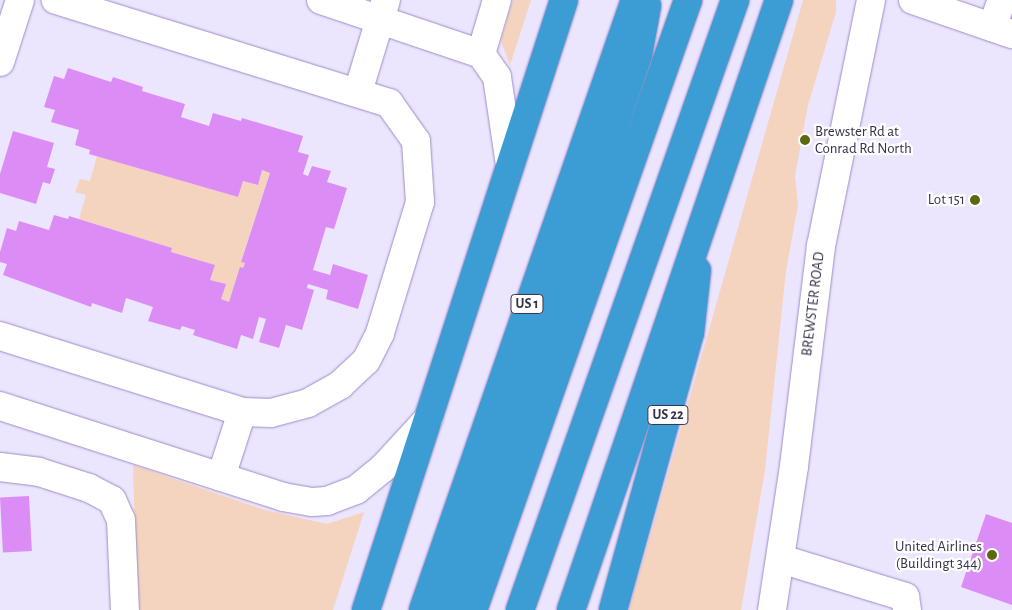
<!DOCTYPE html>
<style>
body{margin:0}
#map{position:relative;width:1012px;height:610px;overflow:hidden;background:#ece5fe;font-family:"Alegreya Sans",sans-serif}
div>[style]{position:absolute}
.green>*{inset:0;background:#f4d4be}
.building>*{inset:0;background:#db8df5;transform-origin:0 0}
.roads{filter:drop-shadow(0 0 1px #9d8cc6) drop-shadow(0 0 1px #9d8cc6)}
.minor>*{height:28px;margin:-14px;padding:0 14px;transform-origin:14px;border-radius:14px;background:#fff}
.highway>*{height:28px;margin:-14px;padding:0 14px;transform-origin:14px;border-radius:14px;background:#3c9dd4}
.dots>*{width:14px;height:14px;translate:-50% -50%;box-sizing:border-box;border:2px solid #fff;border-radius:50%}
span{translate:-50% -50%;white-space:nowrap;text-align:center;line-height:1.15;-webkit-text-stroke:4.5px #fff;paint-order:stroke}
.shield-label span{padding:1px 4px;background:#fff;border:1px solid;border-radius:4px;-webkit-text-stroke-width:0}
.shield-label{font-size:14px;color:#383149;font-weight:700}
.poi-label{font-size:15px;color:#383149}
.left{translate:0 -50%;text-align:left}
.right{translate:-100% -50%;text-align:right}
.street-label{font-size:15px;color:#383149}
</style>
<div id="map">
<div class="green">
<i style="clip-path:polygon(513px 0,531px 0,510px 65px,501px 41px)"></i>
<i style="clip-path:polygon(803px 0,836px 0,836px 12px,808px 105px,795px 176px,798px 205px,786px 271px,765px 470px,741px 610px,629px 610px)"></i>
<i style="clip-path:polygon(97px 156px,238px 197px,243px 181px,257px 185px,262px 170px,270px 173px,241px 261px,245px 263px,243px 268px,229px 302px,221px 299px,225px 284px,210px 280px,215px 265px,171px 252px,172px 248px,79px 219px,86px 195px,75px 192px,80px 179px,90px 181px)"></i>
<i style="clip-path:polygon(133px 465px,265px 510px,327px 524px,364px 512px,333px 610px,137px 610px)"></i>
</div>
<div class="building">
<i style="clip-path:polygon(68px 68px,111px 82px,113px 77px,143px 87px,142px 91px,185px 104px,181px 117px,209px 126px,213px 113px,241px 121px,242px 118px,303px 136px,298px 152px,309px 155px,303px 174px,308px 176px,312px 166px,331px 171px,327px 182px,347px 188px,334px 229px,326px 227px,313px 270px,330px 275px,333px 264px,368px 275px,358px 309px,326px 299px,328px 290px,308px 284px,307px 288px,314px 290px,302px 330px,286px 325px,279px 348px,259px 342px,266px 319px,259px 317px,253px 339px,241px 335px,237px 349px,193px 335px,195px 330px,182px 326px,180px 330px,148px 321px,153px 307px,126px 298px,122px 313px,92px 303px,91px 307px,3px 275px,7px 264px,0 262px,0 252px,7px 228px,16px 231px,19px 221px,49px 230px,54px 215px,68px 219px,69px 216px,172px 248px,171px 252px,215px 265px,210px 280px,226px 284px,221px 299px,229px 302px,240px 267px,243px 268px,245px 263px,241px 262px,270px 173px,262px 170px,258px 185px,243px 181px,238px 197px,89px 154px,90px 150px,75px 145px,79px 130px,51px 122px,55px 110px,44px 107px,54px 76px,64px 79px)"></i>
<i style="clip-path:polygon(13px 131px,54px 143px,47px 167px,55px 169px,50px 184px,43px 182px,36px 204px,0 193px,0 174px)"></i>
<i style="left:29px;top:496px;width:55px;height:29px;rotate:87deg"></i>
<i style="clip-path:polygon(986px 514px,1012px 523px,1012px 605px,961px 587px)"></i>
</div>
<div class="roads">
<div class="minor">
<i style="left:321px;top:0;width:169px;rotate:18.6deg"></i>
<i style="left:481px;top:54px;width:28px;rotate:55deg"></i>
<i style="left:497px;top:77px;width:89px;rotate:81.6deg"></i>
<i style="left:913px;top:0;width:105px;rotate:19deg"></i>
<i style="left:992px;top:27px;width:29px;rotate:-70deg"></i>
<i style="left:481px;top:54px;width:56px;rotate:-73.5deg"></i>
<i style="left:0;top:62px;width:65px;rotate:-72.1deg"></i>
<i style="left:358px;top:92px;width:96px;rotate:-73.1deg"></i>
<i style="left:0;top:336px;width:254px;rotate:17.4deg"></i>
<i style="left:242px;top:412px;width:29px;rotate:2deg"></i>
<i style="left:271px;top:413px;width:38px;rotate:-15deg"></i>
<i style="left:308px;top:403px;width:37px;rotate:-29deg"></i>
<i style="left:340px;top:385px;width:35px;rotate:-43deg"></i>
<i style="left:366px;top:361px;width:31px;rotate:-63deg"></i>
<i style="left:380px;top:333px;width:137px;rotate:-73deg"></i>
<i style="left:420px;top:202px;width:61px;rotate:-93.8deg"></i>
<i style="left:416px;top:141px;width:47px;rotate:-125.4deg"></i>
<i style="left:389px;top:103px;width:349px;rotate:-162.8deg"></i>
<i style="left:0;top:406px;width:297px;rotate:17.8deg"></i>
<i style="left:283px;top:497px;width:29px;rotate:10deg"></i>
<i style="left:312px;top:502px;width:15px;rotate:-4deg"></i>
<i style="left:327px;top:501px;width:31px;rotate:-21deg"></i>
<i style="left:356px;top:490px;width:35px;rotate:-39deg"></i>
<i style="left:383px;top:468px;width:67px;rotate:-47.4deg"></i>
<i style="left:0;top:467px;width:39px;rotate:7deg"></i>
<i style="left:39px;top:472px;width:52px;rotate:17.7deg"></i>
<i style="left:89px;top:488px;width:26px;rotate:28deg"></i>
<i style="left:112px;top:500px;width:22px;rotate:66deg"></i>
<i style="left:121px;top:520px;width:90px;rotate:87.5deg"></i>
<i style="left:221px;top:477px;width:68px;rotate:-72.1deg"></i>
<i style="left:781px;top:559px;width:130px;rotate:17deg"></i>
<i style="left:905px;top:597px;width:13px;rotate:81deg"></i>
<i style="left:772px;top:610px;width:146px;rotate:-81.3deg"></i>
<i style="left:794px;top:466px;width:222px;rotate:-83deg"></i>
<i style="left:821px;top:246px;width:251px;rotate:-78.5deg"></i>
</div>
<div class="highway">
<i style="left:366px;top:610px;width:641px;rotate:-72.02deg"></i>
<i style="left:423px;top:610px;width:646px;rotate:-70.84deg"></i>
<i style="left:450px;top:610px;width:586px;rotate:-71.29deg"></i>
<i style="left:638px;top:55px;width:50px;rotate:-79.6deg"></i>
<i style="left:473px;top:610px;width:647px;rotate:-70.58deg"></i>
<i style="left:520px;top:610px;width:647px;rotate:-70.58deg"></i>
<i style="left:571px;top:610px;width:644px;rotate:-71.17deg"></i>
<i style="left:613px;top:610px;width:288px;rotate:-74.5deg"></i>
<i style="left:690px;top:333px;width:63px;rotate:-83.7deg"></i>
</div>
</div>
<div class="dots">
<i style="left:805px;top:140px;background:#5d680e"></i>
<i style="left:975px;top:200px;background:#5d680e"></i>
<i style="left:992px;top:555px;background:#5d680e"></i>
</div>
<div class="shield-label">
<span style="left:527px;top:304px">US 1</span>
<span style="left:668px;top:415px">US 22</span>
</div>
<div class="poi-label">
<span class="left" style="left:815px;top:140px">Brewster Rd at<br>Conrad Rd North</span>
<span class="right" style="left:965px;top:200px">Lot 151</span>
<span class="right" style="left:982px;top:555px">United Airlines<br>(Buildingt 344)</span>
</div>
<div class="street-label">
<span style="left:813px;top:304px;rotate:-83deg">BREWSTER ROAD</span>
</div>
</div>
